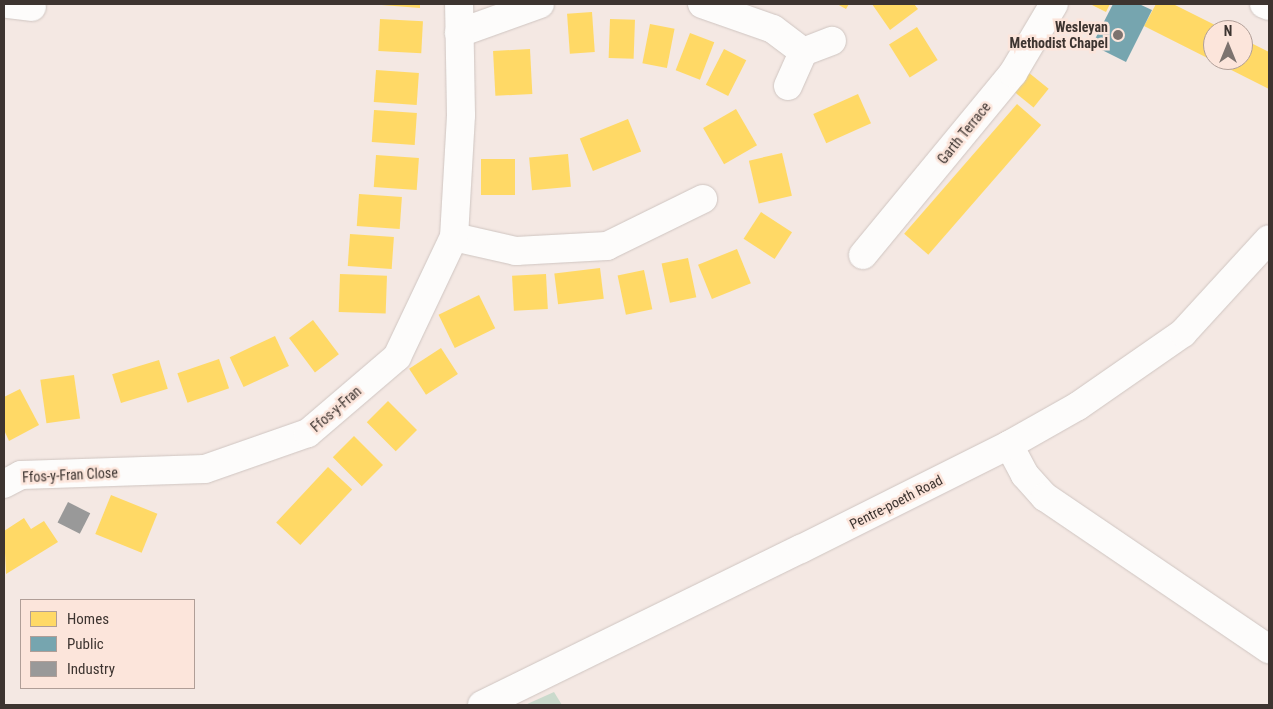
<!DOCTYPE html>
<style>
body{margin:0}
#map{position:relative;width:1273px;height:709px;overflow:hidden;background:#f4e8e3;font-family:"Roboto Condensed",sans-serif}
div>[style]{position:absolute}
.green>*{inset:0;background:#cadacc}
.homes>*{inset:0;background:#ffd966;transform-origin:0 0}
.public>*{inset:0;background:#76a5af}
.industry>*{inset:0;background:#999;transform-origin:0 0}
.roads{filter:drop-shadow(0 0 1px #cfc5c1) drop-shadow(0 0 1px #cfc5c1)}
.street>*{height:28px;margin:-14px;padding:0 14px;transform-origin:14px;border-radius:14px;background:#fdfcfb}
.secondary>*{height:28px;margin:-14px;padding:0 14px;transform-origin:14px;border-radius:14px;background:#fdfcfb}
.primary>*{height:28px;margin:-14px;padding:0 14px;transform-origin:14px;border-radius:14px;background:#fdfcfb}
.dots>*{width:14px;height:14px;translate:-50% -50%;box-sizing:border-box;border:2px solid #fce5db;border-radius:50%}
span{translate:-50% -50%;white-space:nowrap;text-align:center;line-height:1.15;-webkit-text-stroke:5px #fce5db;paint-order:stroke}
.poi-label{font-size:14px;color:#3d3430;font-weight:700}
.right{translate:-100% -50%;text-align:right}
.street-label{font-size:14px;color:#3d3430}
.frame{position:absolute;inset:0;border:5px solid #3d3430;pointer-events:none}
.legend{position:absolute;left:20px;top:599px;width:175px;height:90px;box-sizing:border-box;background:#fce5db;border:1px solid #b09e97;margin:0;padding:6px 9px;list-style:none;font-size:15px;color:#3d3430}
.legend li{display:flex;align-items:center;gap:10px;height:25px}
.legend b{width:25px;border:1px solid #b09e97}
.north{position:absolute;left:1203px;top:20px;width:50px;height:50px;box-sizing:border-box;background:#fce5db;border:1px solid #b09e97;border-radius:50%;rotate:0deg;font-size:14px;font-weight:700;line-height:20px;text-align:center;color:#3d3430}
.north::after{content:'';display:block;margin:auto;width:18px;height:22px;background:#7d736f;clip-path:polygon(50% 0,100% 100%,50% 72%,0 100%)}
</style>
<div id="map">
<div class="green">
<i style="clip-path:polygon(554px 692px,562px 705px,525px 705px)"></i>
</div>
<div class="homes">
<i style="clip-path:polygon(369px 4px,420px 4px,420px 8px)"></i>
<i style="clip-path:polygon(837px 4px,849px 4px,846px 9px)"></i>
<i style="clip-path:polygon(872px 4px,914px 4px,918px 9px,890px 30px)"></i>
<i style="clip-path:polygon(1090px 4px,1110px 4px,1106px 12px)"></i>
<i style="clip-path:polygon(1156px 4px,1173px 4px,1225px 30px,1213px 30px,1213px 60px,1243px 60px,1243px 39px,1269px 52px,1269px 89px,1144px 26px)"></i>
<i style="left:592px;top:12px;width:40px;height:25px;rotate:86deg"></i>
<i style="left:380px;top:19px;width:43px;height:32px;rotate:3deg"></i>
<i style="left:610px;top:19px;width:25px;height:39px;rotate:2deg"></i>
<i style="left:650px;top:24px;width:25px;height:40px;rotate:11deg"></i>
<i style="left:917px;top:27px;width:39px;height:33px;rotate:58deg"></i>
<i style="left:690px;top:33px;width:26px;height:40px;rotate:21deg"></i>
<i style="left:530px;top:49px;width:45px;height:37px;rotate:87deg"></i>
<i style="left:724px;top:49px;width:25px;height:40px;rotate:27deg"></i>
<i style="left:1023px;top:68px;width:33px;height:24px;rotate:39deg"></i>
<i style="left:376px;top:70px;width:43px;height:32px;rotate:4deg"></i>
<i style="left:858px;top:94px;width:32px;height:49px;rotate:66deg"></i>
<i style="left:1017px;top:104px;width:32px;height:172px;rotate:41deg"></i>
<i style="left:736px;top:109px;width:42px;height:38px;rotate:60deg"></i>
<i style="left:374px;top:110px;width:43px;height:32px;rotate:4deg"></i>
<i style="left:628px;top:119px;width:35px;height:52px;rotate:68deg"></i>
<i style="left:782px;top:153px;width:44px;height:34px;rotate:77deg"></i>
<i style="left:568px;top:154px;width:33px;height:39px;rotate:85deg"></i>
<i style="left:376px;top:155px;width:43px;height:32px;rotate:4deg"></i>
<i style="left:515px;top:159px;width:36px;height:34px;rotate:90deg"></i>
<i style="left:359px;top:194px;width:43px;height:32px;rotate:4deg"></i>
<i style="left:761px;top:212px;width:37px;height:32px;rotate:33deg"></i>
<i style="left:350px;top:234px;width:44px;height:32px;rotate:4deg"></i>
<i style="left:737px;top:249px;width:37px;height:42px;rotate:68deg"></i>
<i style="left:688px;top:258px;width:40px;height:27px;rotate:78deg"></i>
<i style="left:600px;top:268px;width:31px;height:46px;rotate:83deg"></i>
<i style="left:644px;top:270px;width:40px;height:27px;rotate:78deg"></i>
<i style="left:340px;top:274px;width:47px;height:38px;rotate:2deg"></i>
<i style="left:546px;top:274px;width:35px;height:34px;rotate:87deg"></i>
<i style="left:479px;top:295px;width:37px;height:45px;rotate:64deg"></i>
<i style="left:313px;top:320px;width:43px;height:30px;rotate:53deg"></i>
<i style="left:275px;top:336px;width:33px;height:50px;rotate:65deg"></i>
<i style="left:441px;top:348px;width:31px;height:38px;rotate:57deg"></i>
<i style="left:219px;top:359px;width:31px;height:44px;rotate:71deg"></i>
<i style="left:159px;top:360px;width:30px;height:49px;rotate:73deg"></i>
<i style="left:74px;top:375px;width:44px;height:34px;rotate:82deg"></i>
<i style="clip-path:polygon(20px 389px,39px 425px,9px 441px,4px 430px,4px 397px)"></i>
<i style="left:388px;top:401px;width:41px;height:30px;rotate:45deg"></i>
<i style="left:354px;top:436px;width:41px;height:30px;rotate:45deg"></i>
<i style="left:328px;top:467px;width:33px;height:76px;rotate:43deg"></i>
<i style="left:111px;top:495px;width:50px;height:42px;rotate:22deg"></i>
<i style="clip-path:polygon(24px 518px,31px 529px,44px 521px,58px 542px,6px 574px,4px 531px)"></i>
</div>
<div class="public">
<i style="clip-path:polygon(1113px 4px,1139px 4px,1152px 10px,1126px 62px,1092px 45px)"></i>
</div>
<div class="industry">
<i style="left:68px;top:502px;width:25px;height:23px;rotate:27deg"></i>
</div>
<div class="roads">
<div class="street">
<i style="left:8px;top:4px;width:24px;rotate:7deg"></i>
<i style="left:702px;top:4px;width:75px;rotate:19.4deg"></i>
<i style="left:773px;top:29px;width:38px;rotate:37deg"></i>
<i style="left:459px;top:33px;width:86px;rotate:-19.7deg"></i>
<i style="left:788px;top:86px;width:37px;rotate:-66deg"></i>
<i style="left:803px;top:52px;width:31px;rotate:-21deg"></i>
<i style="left:454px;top:237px;width:64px;rotate:12.7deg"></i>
<i style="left:516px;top:251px;width:91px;rotate:-3.1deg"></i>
<i style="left:607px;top:246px;width:107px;rotate:-26.1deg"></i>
<i style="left:863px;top:255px;width:236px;rotate:-50.5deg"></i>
<i style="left:1013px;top:73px;width:80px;rotate:-59.3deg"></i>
<i style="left:1009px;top:445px;width:34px;rotate:62deg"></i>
<i style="left:1025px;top:475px;width:30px;rotate:48deg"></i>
<i style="left:1045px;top:497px;width:271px;rotate:34.2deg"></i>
<i style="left:4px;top:484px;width:19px;rotate:-28deg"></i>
<i style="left:21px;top:475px;width:184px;rotate:-1.9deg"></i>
<i style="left:205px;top:469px;width:109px;rotate:-19.3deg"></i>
<i style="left:308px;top:433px;width:117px;rotate:-40.5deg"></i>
<i style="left:397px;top:357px;width:133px;rotate:-64.6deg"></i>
<i style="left:454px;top:237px;width:122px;rotate:-86.7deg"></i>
<i style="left:461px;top:115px;width:111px;rotate:-91deg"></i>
</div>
<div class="secondary">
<i style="left:482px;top:705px;width:355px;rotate:-26.1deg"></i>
<i style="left:801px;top:549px;width:233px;rotate:-26.6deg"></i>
<i style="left:1009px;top:445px;width:79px;rotate:-29.5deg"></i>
<i style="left:1078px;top:406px;width:128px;rotate:-34.8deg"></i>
<i style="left:1183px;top:333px;width:127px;rotate:-47.5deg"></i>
</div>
<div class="primary">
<i style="left:1264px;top:4px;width:5px;rotate:22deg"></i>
</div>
</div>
<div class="dots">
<i style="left:1118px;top:35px;background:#7d736f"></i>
</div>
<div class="poi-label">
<span class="right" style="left:1108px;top:35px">Wesleyan<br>Methodist Chapel</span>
</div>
<div class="street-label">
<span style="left:964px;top:133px;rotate:-51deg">Garth Terrace</span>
<span style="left:336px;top:409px;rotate:-41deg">Ffos-y-Fran</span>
<span style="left:70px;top:475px;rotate:-3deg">Ffos-y-Fran Close</span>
<span style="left:896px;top:502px;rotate:-27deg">Pentre-poeth Road</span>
</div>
<div class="frame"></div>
<ul class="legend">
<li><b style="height:14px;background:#ffd966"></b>Homes</li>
<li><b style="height:14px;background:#76a5af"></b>Public</li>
<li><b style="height:14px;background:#999"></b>Industry</li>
</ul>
<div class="north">N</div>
</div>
